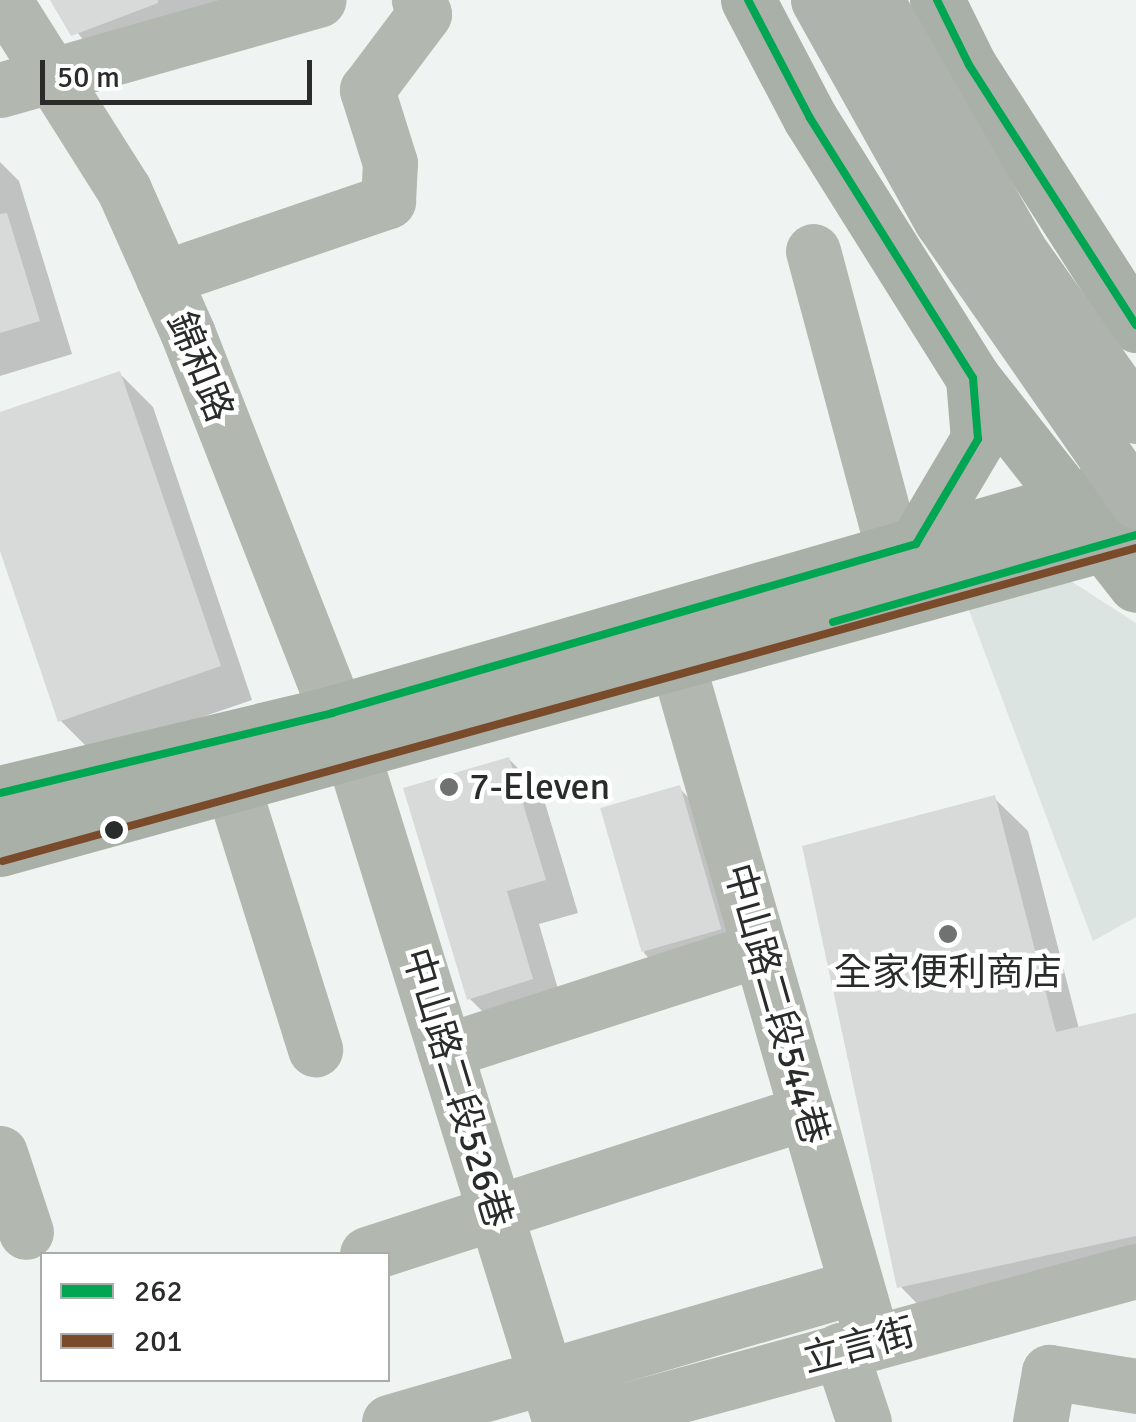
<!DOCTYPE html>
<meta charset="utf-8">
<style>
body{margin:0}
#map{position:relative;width:1136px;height:1422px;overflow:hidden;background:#eff3f1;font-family:Signika,"Noto Sans TC",sans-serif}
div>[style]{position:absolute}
.built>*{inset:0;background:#dbe4e0}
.shadow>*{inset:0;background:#0003}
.building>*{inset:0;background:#d7dad9;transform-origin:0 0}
.minor>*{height:55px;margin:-27.5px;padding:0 27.5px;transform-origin:27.5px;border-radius:27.5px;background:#b2b7b0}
.major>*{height:55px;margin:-27.5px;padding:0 27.5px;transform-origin:27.5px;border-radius:27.5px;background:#a9b0a7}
.highway>*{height:55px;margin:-27.5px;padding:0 27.5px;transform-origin:27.5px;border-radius:27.5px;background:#aeb3ad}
.bus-1>*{height:8px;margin:-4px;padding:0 4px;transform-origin:4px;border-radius:4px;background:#00a651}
.bus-2>*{height:8px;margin:-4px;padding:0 4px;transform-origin:4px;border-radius:4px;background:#7a4b2a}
.dots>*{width:28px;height:28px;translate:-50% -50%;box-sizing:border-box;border:5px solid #fff;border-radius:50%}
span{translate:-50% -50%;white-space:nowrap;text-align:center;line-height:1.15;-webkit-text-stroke:9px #fff;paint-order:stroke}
.street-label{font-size:38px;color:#2a2c2b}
.poi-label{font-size:38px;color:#2a2c2b}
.left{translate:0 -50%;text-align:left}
.legend{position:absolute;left:40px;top:1252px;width:350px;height:130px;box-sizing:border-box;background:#fff;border:2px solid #aaabaa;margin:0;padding:12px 18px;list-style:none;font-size:30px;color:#2a2c2b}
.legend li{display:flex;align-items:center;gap:20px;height:50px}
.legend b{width:50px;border:2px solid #aaabaa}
.scale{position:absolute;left:40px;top:60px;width:272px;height:45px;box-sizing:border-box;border:5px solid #2a2c2b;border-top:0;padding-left:12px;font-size:30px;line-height:35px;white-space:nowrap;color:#2a2c2b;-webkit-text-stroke:8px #fff;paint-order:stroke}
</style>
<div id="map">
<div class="built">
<i style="clip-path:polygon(1066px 578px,1136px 623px,1136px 917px,1093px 941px,964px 597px)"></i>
</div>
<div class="shadow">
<i style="clip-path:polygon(53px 0,249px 0,96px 57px)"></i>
<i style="clip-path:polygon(0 162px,19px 181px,72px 354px,0 376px)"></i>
<i style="clip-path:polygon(120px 374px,153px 407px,252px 700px,94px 754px,60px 720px,0 543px,0 415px)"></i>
<i style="clip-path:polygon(509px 759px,542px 793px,578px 913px,539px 924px,565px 1013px,503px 1032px,469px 998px)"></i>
<i style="clip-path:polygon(679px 788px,713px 822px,753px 962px,677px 987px,644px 953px)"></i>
<i style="clip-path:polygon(994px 798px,1028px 831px,1079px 1029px,1136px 1015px,1136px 1276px,933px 1320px,900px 1286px)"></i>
</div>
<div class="building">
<i style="clip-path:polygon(50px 0,158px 0,158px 3px,71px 36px)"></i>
<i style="clip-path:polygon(7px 213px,40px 321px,0 333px,0 214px)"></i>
<i style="clip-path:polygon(120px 371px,221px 666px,58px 722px,0 551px,0 412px)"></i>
<i style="clip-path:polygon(509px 757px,546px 880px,507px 891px,533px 979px,467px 1000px,403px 788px)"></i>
<i style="left:680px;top:785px;width:150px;height:83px;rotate:74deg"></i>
<i style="clip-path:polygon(995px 795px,1056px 1032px,1136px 1013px,1136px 1236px,897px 1288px,802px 846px)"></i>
</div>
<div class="minor">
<i style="left:4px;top:0;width:225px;rotate:57.7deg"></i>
<i style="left:124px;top:190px;width:158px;rotate:66deg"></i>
<i style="left:188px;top:334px;width:452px;rotate:68.6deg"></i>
<i style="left:353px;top:755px;width:698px;rotate:72.76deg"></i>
<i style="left:0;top:90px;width:331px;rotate:-15.8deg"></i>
<i style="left:813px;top:251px;width:310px;rotate:75deg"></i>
<i style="left:163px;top:278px;width:238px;rotate:-18.9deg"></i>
<i style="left:388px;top:201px;width:38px;rotate:-87deg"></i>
<i style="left:390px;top:163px;width:77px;rotate:-107.5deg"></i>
<i style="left:367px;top:90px;width:95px;rotate:-53.1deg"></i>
<i style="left:424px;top:14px;width:15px;rotate:-110deg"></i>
<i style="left:678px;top:665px;width:705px;rotate:73.95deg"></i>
<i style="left:233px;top:787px;width:275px;rotate:72.6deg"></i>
<i style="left:445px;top:1051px;width:331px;rotate:-17.9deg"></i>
<i style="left:0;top:1153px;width:83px;rotate:71.8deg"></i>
<i style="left:367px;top:1254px;width:462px;rotate:-17.9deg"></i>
<i style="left:840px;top:1350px;width:76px;rotate:71.6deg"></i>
<i style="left:389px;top:1422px;width:486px;rotate:-16.2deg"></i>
<i style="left:582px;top:1422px;width:574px;rotate:-15.25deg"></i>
<i style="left:1040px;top:1422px;width:51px;rotate:-79.8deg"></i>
<i style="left:1049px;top:1372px;width:88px;rotate:9.1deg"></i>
</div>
<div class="major">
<i style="left:748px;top:0;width:133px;rotate:62.3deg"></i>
<i style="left:810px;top:118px;width:307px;rotate:57.9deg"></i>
<i style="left:973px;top:378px;width:263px;rotate:51.8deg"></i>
<i style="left:937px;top:0;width:72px;rotate:63.8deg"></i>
<i style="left:969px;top:65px;width:309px;rotate:57.3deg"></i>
<i style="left:916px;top:544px;width:122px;rotate:-59.4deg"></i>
<i style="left:978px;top:439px;width:61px;rotate:-94.7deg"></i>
<i style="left:0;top:793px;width:342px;rotate:-13.5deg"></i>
<i style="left:332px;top:713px;width:837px;rotate:-16.1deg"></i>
<i style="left:0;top:849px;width:1179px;rotate:-15.45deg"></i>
</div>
<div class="highway">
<i style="left:818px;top:0;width:252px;rotate:60.8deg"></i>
<i style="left:941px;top:220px;width:342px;rotate:55.2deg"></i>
<i style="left:876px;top:0;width:288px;rotate:60.2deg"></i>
<i style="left:1019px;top:250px;width:203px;rotate:54.8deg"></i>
</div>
<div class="bus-1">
<i style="left:937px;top:0;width:72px;rotate:63.8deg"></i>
<i style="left:969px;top:65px;width:309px;rotate:57.3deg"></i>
<i style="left:833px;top:622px;width:315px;rotate:-16deg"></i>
<i style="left:0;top:793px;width:342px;rotate:-13.5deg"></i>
<i style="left:332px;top:713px;width:608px;rotate:-16.14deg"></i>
<i style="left:916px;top:544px;width:122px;rotate:-59.4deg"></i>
<i style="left:978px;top:439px;width:61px;rotate:-94.7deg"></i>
<i style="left:973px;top:378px;width:307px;rotate:-122.1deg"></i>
<i style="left:810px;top:118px;width:133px;rotate:-117.7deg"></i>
</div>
<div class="bus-2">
<i style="left:3px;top:861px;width:1175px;rotate:-15.44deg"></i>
</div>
<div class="dots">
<i style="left:449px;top:787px;background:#6f7270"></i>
<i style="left:114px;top:830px;background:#2a2c2b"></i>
<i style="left:948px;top:934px;background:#6f7270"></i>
</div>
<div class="street-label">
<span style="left:200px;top:367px;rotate:68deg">錦和路</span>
<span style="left:776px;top:1004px;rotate:74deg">中山路二段544巷</span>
<span style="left:457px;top:1088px;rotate:73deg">中山路二段526巷</span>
<span style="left:859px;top:1346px;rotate:-15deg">立言街</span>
</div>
<div class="poi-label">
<span class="left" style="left:469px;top:787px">7-Eleven</span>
<span style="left:948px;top:973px">全家便利商店</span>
</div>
<ul class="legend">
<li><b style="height:12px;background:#00a651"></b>262</li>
<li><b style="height:12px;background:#7a4b2a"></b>201</li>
</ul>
<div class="scale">50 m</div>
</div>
